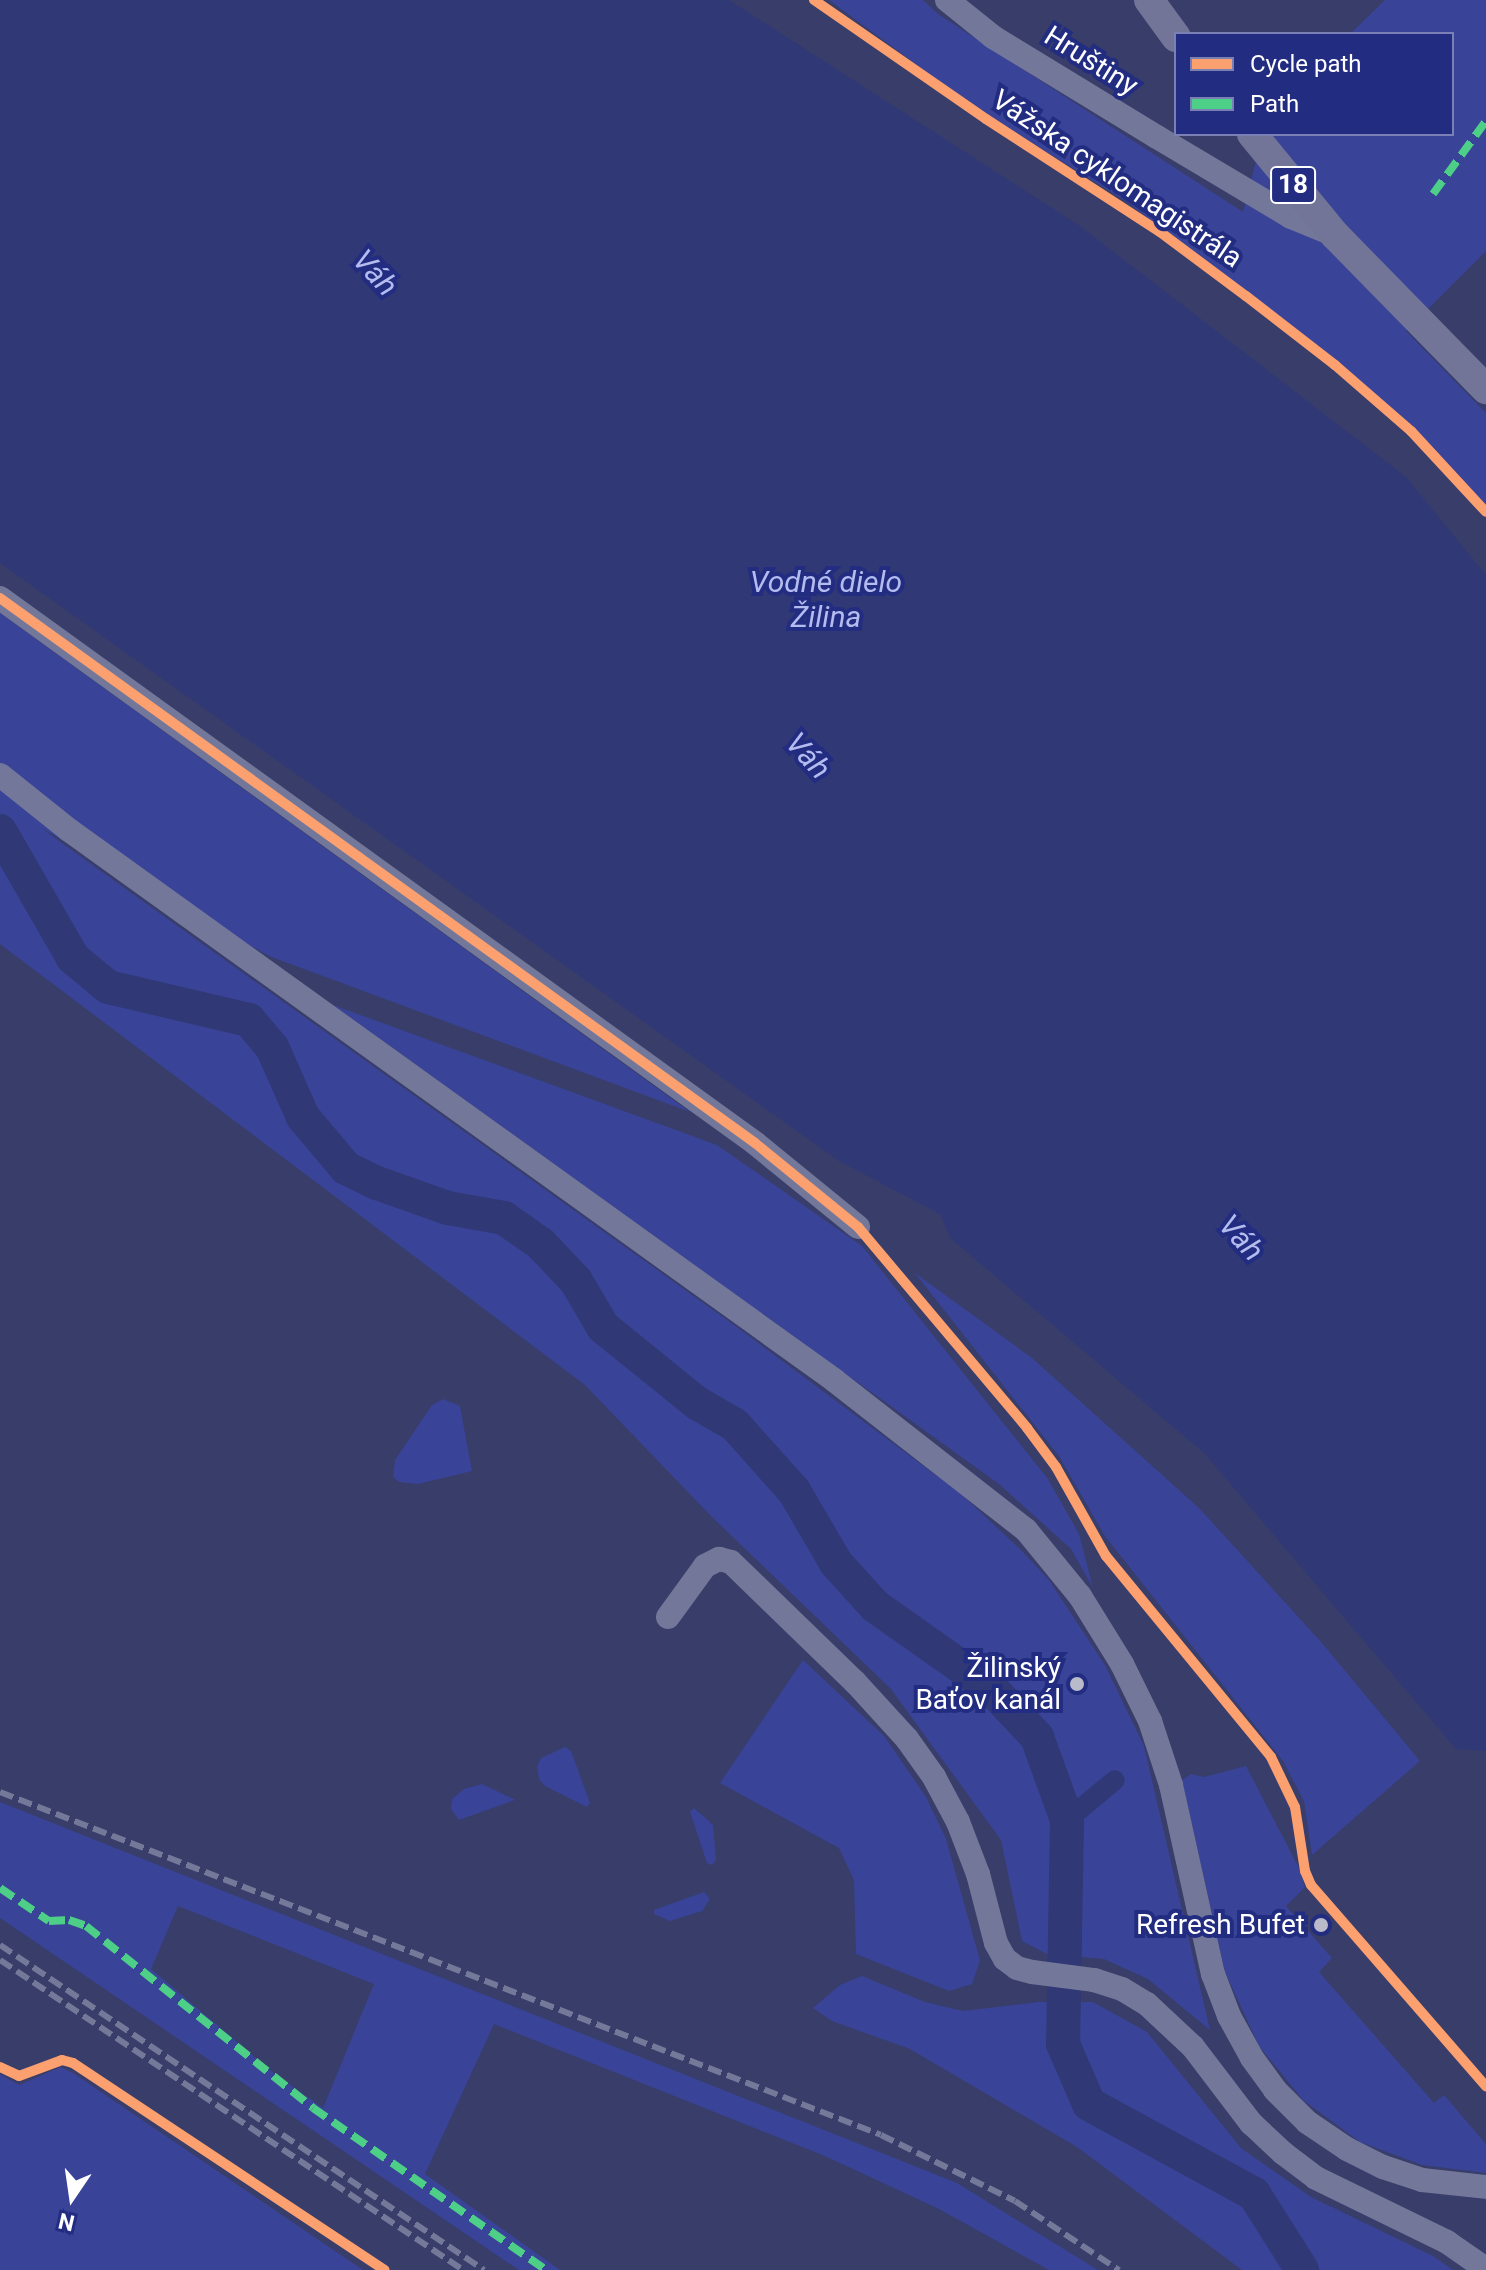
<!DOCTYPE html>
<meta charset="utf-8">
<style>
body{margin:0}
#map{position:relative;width:1486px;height:2270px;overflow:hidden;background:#383d6a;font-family:Roboto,sans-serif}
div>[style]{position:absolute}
.green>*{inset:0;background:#394498}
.water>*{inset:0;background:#313876}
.canal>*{height:20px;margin:-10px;padding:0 10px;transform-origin:10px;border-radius:10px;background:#313876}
.river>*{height:34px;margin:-17px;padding:0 17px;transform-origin:17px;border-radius:17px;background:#313876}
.minor>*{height:24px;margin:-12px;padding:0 12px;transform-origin:12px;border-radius:12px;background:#737799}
.major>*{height:30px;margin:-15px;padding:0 15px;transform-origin:15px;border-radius:15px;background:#727597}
.rail>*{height:6px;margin-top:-3px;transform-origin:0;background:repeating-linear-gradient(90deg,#747899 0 14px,transparent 0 20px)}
.quiet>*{height:8px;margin-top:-4px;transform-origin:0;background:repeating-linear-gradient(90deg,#4dcf88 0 16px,transparent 0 24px)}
.cycleway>*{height:10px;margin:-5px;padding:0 5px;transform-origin:5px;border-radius:5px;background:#fca06f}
.dots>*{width:22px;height:22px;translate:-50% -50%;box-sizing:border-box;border:4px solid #222c80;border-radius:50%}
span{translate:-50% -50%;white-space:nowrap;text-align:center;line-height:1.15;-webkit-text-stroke:8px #222c80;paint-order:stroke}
.shield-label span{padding:2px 6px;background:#222c80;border:2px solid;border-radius:6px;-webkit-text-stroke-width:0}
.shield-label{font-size:26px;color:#fff;font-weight:700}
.street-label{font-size:28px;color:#fff}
.poi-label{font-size:28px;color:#fff}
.right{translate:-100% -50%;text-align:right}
.water-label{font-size:30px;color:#b3bbef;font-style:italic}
.legend{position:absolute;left:1174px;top:32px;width:280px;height:104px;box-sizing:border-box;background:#222c80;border:2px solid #7a80b3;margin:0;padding:10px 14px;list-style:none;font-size:24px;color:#fff}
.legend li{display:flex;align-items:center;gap:16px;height:40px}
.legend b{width:40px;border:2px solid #7a80b3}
.north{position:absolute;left:32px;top:2158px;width:80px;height:80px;-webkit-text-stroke:6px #222c80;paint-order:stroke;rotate:193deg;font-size:22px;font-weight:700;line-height:32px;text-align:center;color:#fff}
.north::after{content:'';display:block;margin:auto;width:28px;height:36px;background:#fff;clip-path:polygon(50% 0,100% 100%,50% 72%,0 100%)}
</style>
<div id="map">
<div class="green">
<i style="clip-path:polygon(829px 0,923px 0,938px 14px,1243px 212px,1263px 134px,1452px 134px,1452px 34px,1350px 34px,1385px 0,1486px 0,1486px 251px,1406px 331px,1486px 413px,1486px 506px,1415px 434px,1298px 331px,1127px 202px,974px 107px)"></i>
<i style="clip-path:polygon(0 613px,690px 1112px,269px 956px,41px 828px,741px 1330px,961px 1494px,1021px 1550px,1049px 1580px,1105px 1665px,1144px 1746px,1210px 2030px,1148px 1979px,1104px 1959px,1047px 1954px,1022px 1941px,1001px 1840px,891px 1689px,710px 1515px,585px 1385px,0 944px)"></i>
<i style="clip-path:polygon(333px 1005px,717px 1145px,862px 1246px,1048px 1479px,1079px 1534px,1093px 1588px,1071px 1549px,999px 1484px)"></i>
<i style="clip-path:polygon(915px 1273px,1032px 1358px,1199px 1508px,1322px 1643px,1420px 1761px,1312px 1855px,1304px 1801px,1283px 1761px,1105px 1536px,1059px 1456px)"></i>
<i style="clip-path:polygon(443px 1399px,460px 1406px,472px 1471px,418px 1484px,399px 1482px,393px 1477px,395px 1460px,432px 1405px)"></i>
<i style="clip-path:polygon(803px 1660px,884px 1736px,926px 1797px,946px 1839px,980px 1960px,972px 1984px,949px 1991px,856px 1954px,854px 1880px,839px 1848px,720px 1783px)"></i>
<i style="clip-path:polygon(565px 1747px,571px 1751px,590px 1803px,587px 1807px,545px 1786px,539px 1779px,537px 1767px,541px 1758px)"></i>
<i style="clip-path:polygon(1246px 1766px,1298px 1866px,1305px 1887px,1286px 1906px,1332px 1958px,1319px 1972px,1434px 2103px,1444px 2095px,1486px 2144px,1486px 2173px,1422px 2165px,1360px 2142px,1303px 2100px,1259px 2046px,1225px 1972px,1182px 1780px,1191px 1774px,1204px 1777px)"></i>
<i style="clip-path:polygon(482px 1784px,515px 1800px,459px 1820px,451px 1809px,452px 1799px,464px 1789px)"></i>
<i style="clip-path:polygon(evenodd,0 1802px,957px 2183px,1098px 2270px,1049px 2270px,939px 2209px,825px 2156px,494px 2024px,425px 2174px,560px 2270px,519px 2270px,0 1918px,0 1802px,178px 1906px,374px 1984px,323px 2108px,275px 2074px,151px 1969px,178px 1906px)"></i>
<i style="clip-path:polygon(694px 1808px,713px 1825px,716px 1860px,712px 1865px,707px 1863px,690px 1812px)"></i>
<i style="clip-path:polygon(704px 1892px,710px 1899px,702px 1911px,670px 1921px,654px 1914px,654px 1910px)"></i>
<i style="clip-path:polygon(862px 1976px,925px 2002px,963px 2011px,1039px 2002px,1093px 2002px,1147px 2032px,1241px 2148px,1311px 2197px,1433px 2256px,1453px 2270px,1242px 2270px,1077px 2147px,910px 2049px,832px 2021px,813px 2008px,840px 1985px)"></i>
<i style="clip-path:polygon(61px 2067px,73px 2073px,363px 2270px,0 2270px,0 2074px,19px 2085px)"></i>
</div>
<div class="water">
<i style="clip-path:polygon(0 0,729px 0,1080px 226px,1406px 477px,1486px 575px,1486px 1751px,1456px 1749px,1204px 1453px,950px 1238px,940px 1214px,839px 1161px,0 563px)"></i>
</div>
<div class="canal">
<i style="left:1067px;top:1820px;width:62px;rotate:-39.8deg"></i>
</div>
<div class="river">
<i style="left:0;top:831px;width:146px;rotate:60.1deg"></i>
<i style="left:73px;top:958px;width:45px;rotate:39.6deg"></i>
<i style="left:108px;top:987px;width:145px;rotate:13.2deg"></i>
<i style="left:249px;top:1020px;width:35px;rotate:50deg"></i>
<i style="left:272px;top:1047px;width:77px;rotate:66.1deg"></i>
<i style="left:303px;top:1117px;width:67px;rotate:49.9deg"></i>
<i style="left:346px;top:1168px;width:34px;rotate:26deg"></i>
<i style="left:377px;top:1183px;width:75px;rotate:19.4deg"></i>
<i style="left:448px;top:1208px;width:57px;rotate:10.1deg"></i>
<i style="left:504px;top:1218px;width:45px;rotate:35.1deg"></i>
<i style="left:541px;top:1244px;width:51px;rotate:46.6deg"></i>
<i style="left:576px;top:1281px;width:53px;rotate:59.6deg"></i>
<i style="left:603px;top:1327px;width:121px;rotate:39deg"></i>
<i style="left:697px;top:1403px;width:44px;rotate:30.1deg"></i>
<i style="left:735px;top:1425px;width:89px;rotate:48.2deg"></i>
<i style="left:794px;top:1491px;width:83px;rotate:59.7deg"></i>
<i style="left:836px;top:1563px;width:58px;rotate:47.8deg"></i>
<i style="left:875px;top:1606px;width:141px;rotate:35.2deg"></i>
<i style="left:990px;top:1687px;width:69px;rotate:46.8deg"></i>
<i style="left:1037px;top:1737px;width:88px;rotate:70.1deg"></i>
<i style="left:1067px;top:1820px;width:224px;rotate:91deg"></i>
<i style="left:1063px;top:2044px;width:65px;rotate:66.6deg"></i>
<i style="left:1089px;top:2104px;width:188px;rotate:28.6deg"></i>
<i style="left:1254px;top:2194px;width:90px;rotate:57.7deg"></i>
</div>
<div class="minor">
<i style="left:947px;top:0;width:59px;rotate:38.8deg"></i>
<i style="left:993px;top:37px;width:192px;rotate:31.4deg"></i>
<i style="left:1157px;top:137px;width:156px;rotate:30.8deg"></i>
<i style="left:1291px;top:217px;width:48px;rotate:22.2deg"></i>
<i style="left:0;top:598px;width:931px;rotate:35.82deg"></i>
<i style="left:755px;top:1143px;width:133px;rotate:39.2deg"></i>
<i style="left:0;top:775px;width:88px;rotate:38.6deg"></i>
<i style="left:69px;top:830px;width:942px;rotate:35.71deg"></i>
<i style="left:834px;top:1380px;width:244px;rotate:38deg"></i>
<i style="left:1026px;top:1530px;width:85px;rotate:50.7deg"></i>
<i style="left:1080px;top:1596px;width:80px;rotate:58.3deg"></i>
<i style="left:1122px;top:1664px;width:64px;rotate:63.8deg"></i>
<i style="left:1150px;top:1721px;width:67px;rotate:71.8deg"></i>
<i style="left:1171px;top:1785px;width:194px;rotate:77.5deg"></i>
<i style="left:1213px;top:1974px;width:45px;rotate:69.1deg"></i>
<i style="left:1229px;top:2016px;width:48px;rotate:61.3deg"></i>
<i style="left:1252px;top:2058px;width:39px;rotate:54deg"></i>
<i style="left:1275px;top:2090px;width:45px;rotate:45deg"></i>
<i style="left:1307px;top:2122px;width:48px;rotate:34deg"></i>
<i style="left:1347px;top:2149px;width:40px;rotate:26.6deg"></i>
<i style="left:1383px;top:2167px;width:41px;rotate:18.4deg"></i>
<i style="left:1422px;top:2180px;width:64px;rotate:6.2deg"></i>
<i style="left:668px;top:1617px;width:63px;rotate:-54deg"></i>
<i style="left:705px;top:1566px;width:16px;rotate:-27deg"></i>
<i style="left:719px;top:1559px;width:12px;rotate:14deg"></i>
<i style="left:731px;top:1562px;width:173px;rotate:44.1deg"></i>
<i style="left:855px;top:1682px;width:77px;rotate:47.6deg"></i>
<i style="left:907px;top:1739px;width:47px;rotate:54.6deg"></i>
<i style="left:934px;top:1777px;width:51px;rotate:61.9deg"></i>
<i style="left:958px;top:1822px;width:56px;rotate:69deg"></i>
<i style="left:978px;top:1874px;width:71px;rotate:75.4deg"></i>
<i style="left:996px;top:1943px;width:18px;rotate:61deg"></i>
<i style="left:1005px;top:1959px;width:15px;rotate:37deg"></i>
<i style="left:1017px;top:1968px;width:16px;rotate:15deg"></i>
<i style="left:1032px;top:1972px;width:63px;rotate:7.4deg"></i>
<i style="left:1094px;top:1980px;width:29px;rotate:18deg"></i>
<i style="left:1122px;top:1989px;width:29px;rotate:31deg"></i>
<i style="left:1147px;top:2004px;width:63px;rotate:43.1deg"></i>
<i style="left:1193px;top:2047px;width:96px;rotate:52.7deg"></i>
<i style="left:1251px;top:2123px;width:44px;rotate:43.2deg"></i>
<i style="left:1283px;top:2153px;width:41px;rotate:37.1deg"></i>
<i style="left:1316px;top:2178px;width:146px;rotate:26deg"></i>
<i style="left:1447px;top:2242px;width:47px;rotate:34.7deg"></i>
</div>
<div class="major">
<i style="left:1149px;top:0;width:46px;rotate:53.9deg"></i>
<i style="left:1252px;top:134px;width:131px;rotate:50.6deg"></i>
<i style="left:1335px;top:235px;width:216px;rotate:45.6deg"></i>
</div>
<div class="rail">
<i style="left:0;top:1792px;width:945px;rotate:21.27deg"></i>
<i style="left:881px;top:2135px;width:149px;rotate:26.2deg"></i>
<i style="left:1015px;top:2201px;width:125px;rotate:33.6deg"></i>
<i style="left:0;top:1945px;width:583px;rotate:33.88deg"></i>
<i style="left:0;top:1960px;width:557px;rotate:33.8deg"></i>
</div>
<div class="quiet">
<i style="left:1433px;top:194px;width:90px;rotate:-54deg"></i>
<i style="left:0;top:1888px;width:59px;rotate:34deg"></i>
<i style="left:49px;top:1921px;width:20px;rotate:-3deg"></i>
<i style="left:69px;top:1920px;width:18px;rotate:19deg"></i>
<i style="left:86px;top:1926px;width:291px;rotate:38.7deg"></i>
<i style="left:313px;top:2108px;width:284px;rotate:34.8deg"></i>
</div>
<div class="cycleway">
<i style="left:814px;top:0;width:209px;rotate:34.7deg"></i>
<i style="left:986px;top:119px;width:207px;rotate:33deg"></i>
<i style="left:1160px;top:232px;width:107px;rotate:36.7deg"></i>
<i style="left:1246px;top:296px;width:113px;rotate:37.8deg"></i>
<i style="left:1335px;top:365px;width:101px;rotate:41deg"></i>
<i style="left:1411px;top:431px;width:110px;rotate:47.2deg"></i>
<i style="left:0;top:598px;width:931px;rotate:35.82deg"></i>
<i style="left:755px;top:1143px;width:133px;rotate:39.2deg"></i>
<i style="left:858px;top:1227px;width:263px;rotate:49.9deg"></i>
<i style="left:1027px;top:1428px;width:49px;rotate:53.4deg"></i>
<i style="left:1056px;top:1467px;width:102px;rotate:60.7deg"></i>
<i style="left:1106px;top:1556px;width:260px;rotate:50.6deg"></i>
<i style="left:1271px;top:1757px;width:55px;rotate:64.4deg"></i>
<i style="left:1295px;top:1807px;width:65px;rotate:81.1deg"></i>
<i style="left:1305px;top:1871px;width:15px;rotate:67deg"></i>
<i style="left:1311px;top:1885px;width:267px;rotate:49deg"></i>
<i style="left:0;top:2067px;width:21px;rotate:25deg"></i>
<i style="left:19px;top:2076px;width:46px;rotate:-20.4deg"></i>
<i style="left:62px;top:2060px;width:11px;rotate:15deg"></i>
<i style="left:73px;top:2063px;width:374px;rotate:33.6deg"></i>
</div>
<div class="dots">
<i style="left:1077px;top:1684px;background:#b9bbcb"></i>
<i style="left:1321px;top:1925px;background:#b9bbcb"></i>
</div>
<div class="shield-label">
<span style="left:1293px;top:185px">18</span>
</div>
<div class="street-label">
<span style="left:1091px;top:61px;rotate:32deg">Hruštiny</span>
<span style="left:1117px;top:179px;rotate:34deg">Vážska cyklomagistrála</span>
</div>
<div class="poi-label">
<span class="right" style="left:1061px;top:1684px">Žilinský<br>Baťov kanál</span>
<span class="right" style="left:1305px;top:1925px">Refresh Bufet</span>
</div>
<div class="water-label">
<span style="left:375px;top:273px;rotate:48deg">Váh</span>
<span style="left:826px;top:599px">Vodné dielo<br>Žilina</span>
<span style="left:808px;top:756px;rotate:48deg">Váh</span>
<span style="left:1241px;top:1238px;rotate:48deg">Váh</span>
</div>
<ul class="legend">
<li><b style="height:10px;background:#fca06f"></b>Cycle path</li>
<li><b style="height:10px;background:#4dcf88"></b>Path</li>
</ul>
<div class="north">N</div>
</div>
